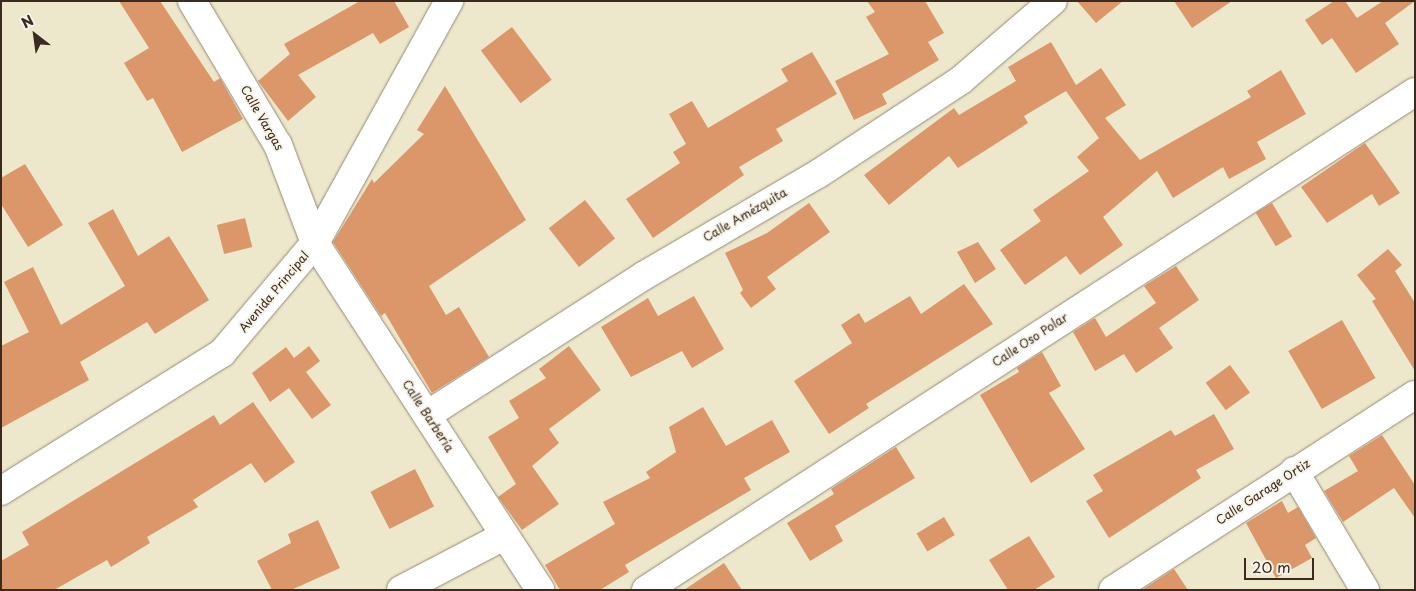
<!DOCTYPE html>
<meta charset="utf-8">
<style>
body{margin:0}
#map{position:relative;width:1416px;height:591px;overflow:hidden;background:#ede7cb;font-family:"Playpen Sans",sans-serif}
div>[style]{position:absolute}
.building>*{inset:0;background:#db976a;transform-origin:0 0}
.roads{filter:drop-shadow(0 0 1px #948874) drop-shadow(0 0 1px #948874)}
.minor>*{height:28px;margin:-14px;padding:0 14px;transform-origin:14px;border-radius:14px;background:#fff}
span{translate:-50% -50%;white-space:nowrap;text-align:center;line-height:1.15;-webkit-text-stroke:4px #f7f3e8;paint-order:stroke}
.street-label{font-size:12px;color:#3b2a1e}
.frame{position:absolute;inset:0;border:2px solid #3b2a1e;pointer-events:none}
.north{position:absolute;left:10px;top:10px;width:50px;height:50px;-webkit-text-stroke:4px #f7f3e8;paint-order:stroke;rotate:330deg;font-size:14px;font-weight:700;line-height:20px;text-align:center;color:#3b2a1e}
.north::after{content:'';display:block;margin:auto;width:18px;height:22px;background:#3b2a1e;clip-path:polygon(50% 0,100% 100%,50% 72%,0 100%)}
.scale{position:absolute;left:1244px;top:558px;width:70px;height:22px;box-sizing:border-box;border:2px solid #3b2a1e;border-top:0;padding-left:6px;font-size:15px;line-height:18px;white-space:nowrap;color:#3b2a1e;-webkit-text-stroke:4px #f7f3e8;paint-order:stroke}
</style>
<div id="map">
<div class="building">
<i style="clip-path:polygon(119px 1px,160px 1px,214px 82px,220px 78px,243px 119px,182px 152px,153px 98px,147px 101px,124px 63px,149px 48px)"></i>
<i style="clip-path:polygon(360px 1px,394px 1px,409px 27px,380px 44px,373px 33px,298px 75px,316px 97px,288px 121px,258px 81px,290px 54px,284px 44px)"></i>
<i style="clip-path:polygon(867px 1px,925px 1px,944px 33px,928px 42px,939px 60px,882px 94px,887px 104px,854px 120px,835px 81px,889px 54px,866px 17px,875px 12px)"></i>
<i style="clip-path:polygon(1077px 1px,1123px 1px,1096px 23px)"></i>
<i style="clip-path:polygon(1174px 1px,1232px 1px,1192px 28px)"></i>
<i style="clip-path:polygon(1334px 1px,1345px 1px,1357px 18px,1383px 1px,1415px 1px,1385px 23px,1399px 44px,1356px 73px,1332px 38px,1322px 45px,1305px 20px)"></i>
<i style="left:512px;top:27px;width:66px;height:39px;rotate:53deg"></i>
<i style="clip-path:polygon(1051px 42px,1076px 85px,1101px 68px,1126px 105px,1105px 118px,1140px 160px,1251px 97px,1247px 91px,1281px 70px,1306px 114px,1257px 142px,1266px 159px,1229px 179px,1223px 167px,1173px 198px,1157px 171px,1103px 217px,1123px 245px,1080px 275px,1066px 256px,1025px 285px,1000px 250px,1041px 221px,1033px 210px,1089px 171px,1077px 157px,1099px 138px,1066px 91px,1024px 116px,1028px 123px,958px 168px,949px 156px,889px 205px,864px 175px,954px 108px,959px 115px,1016px 81px,1008px 67px)"></i>
<i style="clip-path:polygon(812px 52px,837px 94px,776px 129px,783px 141px,739px 167px,744px 175px,653px 238px,626px 199px,680px 163px,673px 152px,686px 144px,669px 114px,692px 101px,708px 128px,788px 81px,781px 69px)"></i>
<i style="clip-path:polygon(445px 86px,526px 220px,429px 286px,446px 315px,459px 307px,489px 357px,432px 393px,385px 313px,381px 316px,333px 242px,372px 179px,374px 183px,424px 134px,417px 130px)"></i>
<i style="clip-path:polygon(1365px 143px,1400px 193px,1379px 206px,1372px 194px,1327px 223px,1301px 187px)"></i>
<i style="clip-path:polygon(25px 164px,63px 225px,28px 247px,1px 204px,1px 178px)"></i>
<i style="left:585px;top:200px;width:49px;height:46px;rotate:52deg"></i>
<i style="clip-path:polygon(809px 203px,830px 232px,767px 277px,776px 289px,751px 308px,740px 293px,743px 290px,725px 253px,767px 233px)"></i>
<i style="left:1272px;top:203px;width:39px;height:19px;rotate:59deg"></i>
<i style="clip-path:polygon(113px 209px,138px 256px,169px 236px,209px 300px,155px 334px,147px 322px,80px 362px,89px 380px,1px 428px,1px 346px,29px 332px,4px 282px,33px 267px,61px 325px,125px 286px,88px 223px)"></i>
<i style="left:245px;top:218px;width:30px;height:29px;rotate:76deg"></i>
<i style="clip-path:polygon(978px 242px,996px 269px,975px 283px,957px 252px)"></i>
<i style="clip-path:polygon(1388px 249px,1402px 265px,1395px 271px,1415px 303px,1415px 371px,1372px 301px,1376px 299px,1357px 275px)"></i>
<i style="clip-path:polygon(1176px 266px,1199px 300px,1159px 328px,1173px 348px,1136px 373px,1124px 354px,1095px 371px,1073px 332px,1095px 318px,1106px 337px,1156px 303px,1144px 286px)"></i>
<i style="clip-path:polygon(964px 284px,993px 324px,866px 404px,869px 408px,829px 434px,794px 381px,852px 343px,841px 325px,859px 313px,865px 323px,910px 296px,921px 314px)"></i>
<i style="clip-path:polygon(694px 296px,724px 349px,692px 368px,682px 351px,631px 377px,601px 327px,648px 298px,658px 316px)"></i>
<i style="left:1342px;top:320px;width:67px;height:62px;rotate:60deg"></i>
<i style="clip-path:polygon(309px 346px,320px 361px,306px 372px,331px 405px,312px 419px,289px 388px,270px 402px,252px 373px,286px 347px,294px 358px)"></i>
<i style="clip-path:polygon(569px 346px,601px 390px,549px 429px,559px 443px,532px 466px,559px 504px,522px 530px,498px 497px,516px 484px,488px 437px,519px 418px,509px 401px,546px 378px,539px 369px)"></i>
<i style="clip-path:polygon(1042px 352px,1061px 386px,1049px 393px,1085px 449px,1031px 483px,980px 395px,1019px 372px,1017px 368px)"></i>
<i style="left:1230px;top:365px;width:34px;height:30px;rotate:54deg"></i>
<i style="clip-path:polygon(253px 402px,295px 462px,265px 483px,251px 463px,193px 500px,198px 507px,147px 537px,150px 543px,111px 567px,107px 560px,54px 590px,1px 590px,1px 561px,29px 545px,22px 532px,214px 415px,220px 425px)"></i>
<i style="clip-path:polygon(703px 407px,726px 446px,772px 420px,790px 452px,744px 478px,751px 490px,625px 565px,629px 572px,600px 590px,560px 590px,545px 565px,615px 524px,603px 502px,650px 478px,646px 472px,676px 452px,669px 427px)"></i>
<i style="clip-path:polygon(1214px 414px,1234px 449px,1196px 470px,1201px 478px,1109px 538px,1086px 501px,1103px 491px,1093px 475px,1171px 430px,1175px 436px)"></i>
<i style="clip-path:polygon(1382px 435px,1415px 485px,1415px 518px,1394px 488px,1343px 522px,1324px 491px,1358px 471px,1349px 456px)"></i>
<i style="clip-path:polygon(896px 447px,915px 478px,835px 526px,843px 541px,810px 561px,787px 523px,834px 494px,831px 489px)"></i>
<i style="left:415px;top:469px;width:42px;height:50px;rotate:63deg"></i>
<i style="clip-path:polygon(1282px 501px,1288px 513px,1298px 507px,1316px 538px,1305px 545px,1312px 558px,1276px 578px,1246px 523px)"></i>
<i style="left:944px;top:517px;width:21px;height:32px;rotate:59deg"></i>
<i style="clip-path:polygon(318px 520px,340px 568px,291px 590px,272px 590px,257px 561px,291px 543px,288px 534px)"></i>
<i style="clip-path:polygon(1029px 536px,1055px 577px,1034px 590px,1008px 590px,989px 560px)"></i>
<i style="clip-path:polygon(724px 563px,742px 590px,684px 590px)"></i>
<i style="clip-path:polygon(1174px 569px,1188px 590px,1142px 590px)"></i>
</div>
<div class="roads">
<div class="minor">
<i style="left:192px;top:1px;width:168px;rotate:59.2deg"></i>
<i style="left:278px;top:145px;width:105px;rotate:69.3deg"></i>
<i style="left:315px;top:243px;width:414px;rotate:57deg"></i>
<i style="left:427px;top:415px;width:259px;rotate:-32.7deg"></i>
<i style="left:645px;top:275px;width:200px;rotate:-30.3deg"></i>
<i style="left:818px;top:174px;width:171px;rotate:-33.3deg"></i>
<i style="left:961px;top:80px;width:121px;rotate:-40.7deg"></i>
<i style="left:1294px;top:471px;width:139px;rotate:59.2deg"></i>
<i style="left:1px;top:491px;width:261px;rotate:-32deg"></i>
<i style="left:222px;top:353px;width:144px;rotate:-49.8deg"></i>
<i style="left:315px;top:243px;width:277px;rotate:-61deg"></i>
<i style="left:401px;top:590px;width:116px;rotate:-27.7deg"></i>
<i style="left:646px;top:590px;width:916px;rotate:-32.93deg"></i>
<i style="left:1113px;top:590px;width:359px;rotate:-32.9deg"></i>
</div>
</div>
<div class="street-label">
<span style="left:262px;top:118px;rotate:60deg">Calle Vargas</span>
<span style="left:745px;top:215px;rotate:-30deg">Calle Amézquita</span>
<span style="left:274px;top:292px;rotate:-50deg">Avenida Principal</span>
<span style="left:1030px;top:340px;rotate:-33deg">Calle Oso Polar</span>
<span style="left:428px;top:416px;rotate:57deg">Calle Barbería</span>
<span style="left:1263px;top:492px;rotate:-33deg">Calle Garage Ortiz</span>
</div>
<div class="frame"></div>
<div class="north">N</div>
<div class="scale">20 m</div>
</div>
